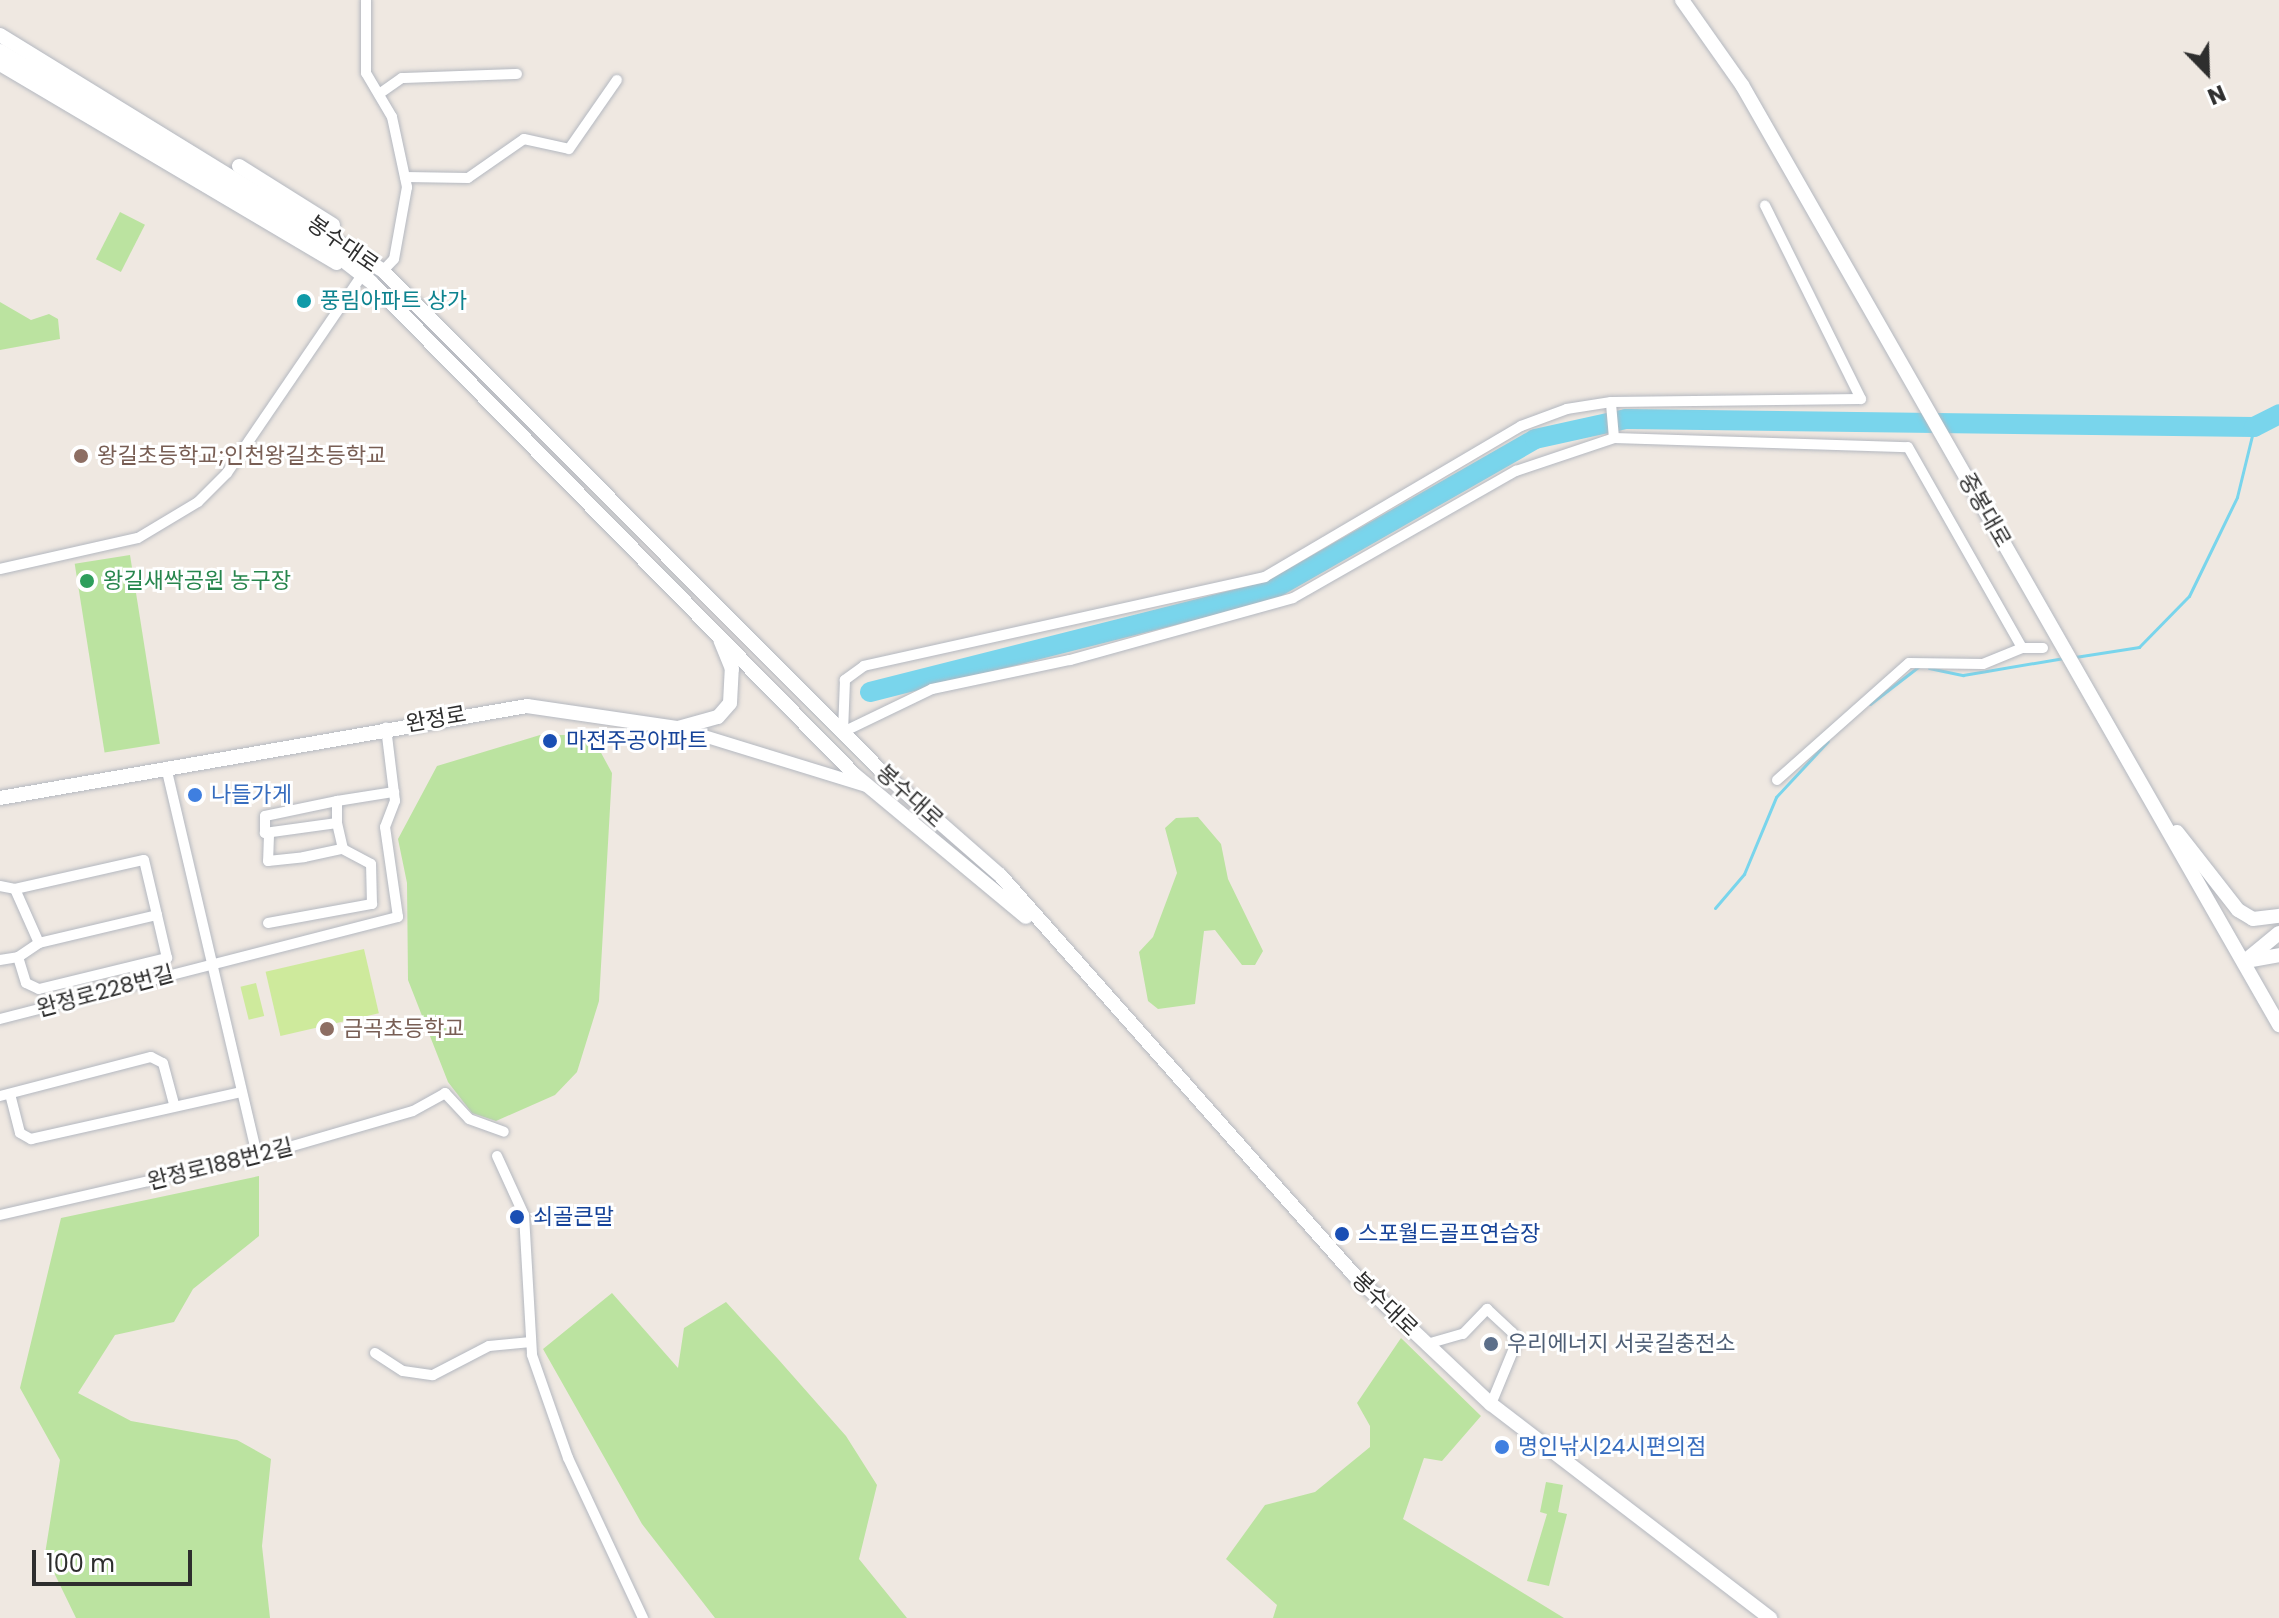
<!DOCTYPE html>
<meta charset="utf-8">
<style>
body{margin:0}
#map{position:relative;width:2279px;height:1618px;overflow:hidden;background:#efe8e1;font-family:Poppins,"Noto Sans KR",sans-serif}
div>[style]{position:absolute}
.green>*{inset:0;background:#bbe3a0;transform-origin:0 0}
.pitch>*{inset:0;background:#ceea9c;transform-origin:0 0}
.stream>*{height:3px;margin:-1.5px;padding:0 1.5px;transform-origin:1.5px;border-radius:1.5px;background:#79d5ec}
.river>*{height:20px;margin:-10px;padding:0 10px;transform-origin:10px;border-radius:10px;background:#79d5ec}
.roads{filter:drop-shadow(0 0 2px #b4b8c0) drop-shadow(0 0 2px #b4b8c0)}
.minor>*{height:10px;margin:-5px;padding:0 5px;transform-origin:5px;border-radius:5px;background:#fff}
.tertiary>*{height:12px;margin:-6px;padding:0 6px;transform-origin:6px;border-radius:6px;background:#fff}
.secondary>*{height:14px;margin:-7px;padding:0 7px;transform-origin:7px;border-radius:7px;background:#fff}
.dots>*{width:22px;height:22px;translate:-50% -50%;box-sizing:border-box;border:4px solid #fff;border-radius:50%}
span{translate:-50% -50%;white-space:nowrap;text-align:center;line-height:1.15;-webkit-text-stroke:6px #fff;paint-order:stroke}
.street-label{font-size:22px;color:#2e2e2e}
.culture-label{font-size:22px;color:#0d838f}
.left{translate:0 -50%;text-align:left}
.education-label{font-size:22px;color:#785e54}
.leisure-label{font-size:22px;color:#27864d}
.transit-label{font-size:22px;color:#164399}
.shop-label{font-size:22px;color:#366cbe}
.service-label{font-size:22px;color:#4e5e75}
.north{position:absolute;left:2167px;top:32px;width:80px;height:80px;-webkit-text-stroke:6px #fff;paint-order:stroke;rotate:157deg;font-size:22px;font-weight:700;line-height:32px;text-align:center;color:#2e2e2e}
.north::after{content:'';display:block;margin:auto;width:28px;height:36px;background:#2e2e2e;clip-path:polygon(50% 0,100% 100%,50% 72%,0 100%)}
.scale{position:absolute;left:32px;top:1550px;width:160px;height:36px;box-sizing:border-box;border:4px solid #2e2e2e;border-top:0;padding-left:10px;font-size:24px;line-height:28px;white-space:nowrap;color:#2e2e2e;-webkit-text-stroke:6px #fff;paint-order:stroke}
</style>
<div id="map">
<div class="green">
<i style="left:120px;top:212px;width:28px;height:53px;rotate:27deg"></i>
<i style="clip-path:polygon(0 302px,31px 320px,49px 314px,58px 319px,60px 339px,0 350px)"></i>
<i style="left:130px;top:555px;width:191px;height:56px;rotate:81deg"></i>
<i style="clip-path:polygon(540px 735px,576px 735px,599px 749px,612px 773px,599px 1001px,577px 1072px,555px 1095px,496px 1121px,472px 1113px,448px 1082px,408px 980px,407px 883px,398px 839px,437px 766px)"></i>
<i style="clip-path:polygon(1198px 817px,1221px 844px,1228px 879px,1263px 951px,1255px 965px,1242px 965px,1215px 930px,1204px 931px,1195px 1004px,1158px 1009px,1148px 1001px,1139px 952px,1153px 937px,1177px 873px,1165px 828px,1176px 818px)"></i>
<i style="clip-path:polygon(259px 1176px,259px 1236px,193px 1289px,174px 1322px,115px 1335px,78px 1393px,131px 1421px,237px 1440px,271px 1459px,262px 1546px,270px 1618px,76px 1618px,45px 1554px,60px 1460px,20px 1388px,61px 1218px)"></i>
<i style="clip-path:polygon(612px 1293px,678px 1368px,684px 1328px,726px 1302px,778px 1359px,846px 1436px,877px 1485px,859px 1559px,907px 1618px,715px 1618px,642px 1524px,543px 1349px)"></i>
<i style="clip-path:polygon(1401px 1338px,1481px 1416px,1442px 1461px,1424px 1458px,1403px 1519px,1564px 1618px,1273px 1618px,1277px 1605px,1226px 1559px,1265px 1505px,1315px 1492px,1370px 1447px,1370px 1426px,1357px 1403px)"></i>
<i style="clip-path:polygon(1546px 1482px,1563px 1485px,1558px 1512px,1567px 1514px,1549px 1586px,1527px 1581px,1547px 1514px,1540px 1512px)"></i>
</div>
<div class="pitch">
<i style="left:364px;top:949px;width:66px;height:101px;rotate:77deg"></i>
<i style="left:256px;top:983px;width:34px;height:16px;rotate:76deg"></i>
</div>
<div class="stream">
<i style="left:2075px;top:657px;width:65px;rotate:-8.9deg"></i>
<i style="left:2139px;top:647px;width:71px;rotate:-45.6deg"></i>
<i style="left:2189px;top:596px;width:110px;rotate:-64.1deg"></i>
<i style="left:2237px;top:497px;width:72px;rotate:-76.3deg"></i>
<i style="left:1929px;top:668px;width:35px;rotate:12deg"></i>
<i style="left:1963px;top:675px;width:101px;rotate:-9.6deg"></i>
<i style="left:1870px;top:704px;width:61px;rotate:-37.6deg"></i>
<i style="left:1715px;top:908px;width:45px;rotate:-49.5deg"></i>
<i style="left:1744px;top:874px;width:83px;rotate:-67.4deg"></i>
<i style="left:1776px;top:797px;width:76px;rotate:-47.1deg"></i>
</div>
<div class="river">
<i style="left:870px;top:692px;width:413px;rotate:-14.2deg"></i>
<i style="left:1270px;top:591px;width:305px;rotate:-29.8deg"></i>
<i style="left:1535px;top:439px;width:93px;rotate:-12.4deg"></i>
<i style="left:1626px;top:419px;width:628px;rotate:0.73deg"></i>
<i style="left:2254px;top:427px;width:28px;rotate:-27deg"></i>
</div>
<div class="roads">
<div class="minor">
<i style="left:366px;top:0;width:73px;rotate:90deg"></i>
<i style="left:366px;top:73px;width:51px;rotate:59.4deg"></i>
<i style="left:392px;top:117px;width:72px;rotate:77.9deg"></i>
<i style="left:407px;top:187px;width:73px;rotate:100.2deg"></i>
<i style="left:394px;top:259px;width:16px;rotate:133deg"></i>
<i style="left:379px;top:94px;width:28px;rotate:-35deg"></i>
<i style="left:402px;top:78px;width:115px;rotate:-2deg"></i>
<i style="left:405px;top:177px;width:63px;rotate:0.9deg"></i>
<i style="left:468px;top:178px;width:68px;rotate:-34.9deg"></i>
<i style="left:524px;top:139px;width:46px;rotate:12.5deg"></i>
<i style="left:569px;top:149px;width:84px;rotate:-55.2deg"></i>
<i style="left:1611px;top:402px;width:250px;rotate:-0.7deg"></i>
<i style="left:1861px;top:399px;width:216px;rotate:-116.4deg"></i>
<i style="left:1614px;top:438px;width:36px;rotate:-95deg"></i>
<i style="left:1611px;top:402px;width:45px;rotate:171deg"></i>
<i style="left:1567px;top:409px;width:49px;rotate:159.7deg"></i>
<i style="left:1521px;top:426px;width:297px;rotate:149.5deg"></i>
<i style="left:1265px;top:577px;width:411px;rotate:167.5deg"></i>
<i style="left:864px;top:666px;width:24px;rotate:144deg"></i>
<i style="left:845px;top:680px;width:52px;rotate:92.2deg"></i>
<i style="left:843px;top:732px;width:99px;rotate:-25.8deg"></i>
<i style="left:932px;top:689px;width:141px;rotate:-11.9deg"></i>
<i style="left:1070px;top:660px;width:231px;rotate:-15.5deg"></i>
<i style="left:1293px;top:598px;width:257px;rotate:-29.7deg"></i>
<i style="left:1516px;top:471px;width:103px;rotate:-18.6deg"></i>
<i style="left:1614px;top:438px;width:294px;rotate:1.8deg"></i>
<i style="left:1908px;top:447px;width:231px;rotate:60.4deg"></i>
<i style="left:2022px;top:648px;width:21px"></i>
<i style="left:0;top:569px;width:141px;rotate:-12.7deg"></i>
<i style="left:138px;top:538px;width:70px;rotate:-31deg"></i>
<i style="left:198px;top:502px;width:41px;rotate:-45deg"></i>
<i style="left:227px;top:473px;width:240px;rotate:-55.7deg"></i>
<i style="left:166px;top:767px;width:400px;rotate:76.8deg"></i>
<i style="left:1777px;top:780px;width:176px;rotate:-41.6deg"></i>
<i style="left:1909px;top:663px;width:74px;rotate:0.8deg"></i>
<i style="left:1983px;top:664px;width:42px;rotate:-22.3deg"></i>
<i style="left:337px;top:801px;width:22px;rotate:90deg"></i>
<i style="left:337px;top:823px;width:73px;rotate:172.1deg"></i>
<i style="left:265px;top:833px;width:17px;rotate:-90deg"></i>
<i style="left:265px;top:816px;width:74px;rotate:-11.8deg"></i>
<i style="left:337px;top:801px;width:58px;rotate:-9deg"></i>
<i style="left:269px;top:835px;width:26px;rotate:92deg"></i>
<i style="left:268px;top:861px;width:36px;rotate:-6deg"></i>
<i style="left:304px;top:857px;width:40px;rotate:-12deg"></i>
<i style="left:343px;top:849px;width:27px;rotate:-103deg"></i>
<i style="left:0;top:886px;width:15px;rotate:11deg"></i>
<i style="left:15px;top:889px;width:132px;rotate:-12.7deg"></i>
<i style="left:144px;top:860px;width:57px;rotate:76.7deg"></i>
<i style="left:157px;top:915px;width:121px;rotate:166.7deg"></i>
<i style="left:39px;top:943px;width:59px;rotate:-114deg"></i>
<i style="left:268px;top:923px;width:106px;rotate:-10.4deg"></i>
<i style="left:372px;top:904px;width:40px;rotate:-91.4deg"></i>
<i style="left:371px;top:864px;width:32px;rotate:-152deg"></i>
<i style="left:39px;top:943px;width:25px;rotate:146deg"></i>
<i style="left:18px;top:957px;width:27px;rotate:73deg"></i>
<i style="left:26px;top:983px;width:14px;rotate:25deg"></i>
<i style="left:39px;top:989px;width:132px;rotate:-13.6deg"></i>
<i style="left:167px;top:958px;width:44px;rotate:-103.1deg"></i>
<i style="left:0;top:960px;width:18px;rotate:-9deg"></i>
<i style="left:0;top:1019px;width:411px;rotate:-14.4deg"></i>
<i style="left:398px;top:917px;width:91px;rotate:-98.2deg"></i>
<i style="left:385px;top:827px;width:28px;rotate:-69deg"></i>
<i style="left:395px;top:801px;width:74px;rotate:-97deg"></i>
<i style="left:10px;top:1094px;width:40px;rotate:75.6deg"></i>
<i style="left:20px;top:1133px;width:13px;rotate:29deg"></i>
<i style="left:31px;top:1139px;width:215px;rotate:-12.6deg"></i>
<i style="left:0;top:1096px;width:156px;rotate:-14.5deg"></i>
<i style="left:151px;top:1057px;width:13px;rotate:27deg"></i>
<i style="left:163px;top:1063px;width:42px;rotate:75deg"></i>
<i style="left:497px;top:1156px;width:65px;rotate:65.4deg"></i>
<i style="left:524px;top:1215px;width:140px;rotate:86.7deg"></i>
<i style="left:532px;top:1355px;width:109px;rotate:70.7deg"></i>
<i style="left:568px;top:1458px;width:177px;rotate:64.9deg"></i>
<i style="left:0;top:1215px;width:265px;rotate:-12.9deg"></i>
<i style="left:258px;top:1156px;width:161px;rotate:-16.2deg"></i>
<i style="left:413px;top:1111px;width:37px;rotate:-29deg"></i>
<i style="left:445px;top:1093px;width:35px;rotate:47deg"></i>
<i style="left:469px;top:1119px;width:37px;rotate:20deg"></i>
<i style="left:1427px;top:1344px;width:37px;rotate:-16deg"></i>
<i style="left:1463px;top:1334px;width:35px;rotate:-46deg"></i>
<i style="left:1487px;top:1309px;width:34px;rotate:43deg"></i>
<i style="left:1512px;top:1332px;width:10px;rotate:61deg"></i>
<i style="left:1517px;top:1341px;width:68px;rotate:112.4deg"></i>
<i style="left:375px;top:1353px;width:33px;rotate:33deg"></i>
<i style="left:403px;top:1371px;width:30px;rotate:8deg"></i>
<i style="left:433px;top:1375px;width:63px;rotate:-27.4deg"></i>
<i style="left:489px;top:1346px;width:42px;rotate:-5.4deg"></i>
</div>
<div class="tertiary">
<i style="left:678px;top:728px;width:197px;rotate:17.1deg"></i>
</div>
<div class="secondary">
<i style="left:1682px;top:0;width:104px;rotate:54.8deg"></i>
<i style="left:1742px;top:85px;width:1083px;rotate:60.26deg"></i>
<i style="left:0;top:35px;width:450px;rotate:31.6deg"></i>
<i style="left:383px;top:271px;width:706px;rotate:45.11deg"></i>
<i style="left:881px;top:771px;width:158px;rotate:41.2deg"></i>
<i style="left:1000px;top:875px;width:536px;rotate:48.48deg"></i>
<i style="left:1355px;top:1276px;width:187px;rotate:43.3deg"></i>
<i style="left:1491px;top:1404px;width:352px;rotate:37.5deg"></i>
<i style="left:0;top:51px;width:375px;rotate:30.9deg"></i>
<i style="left:322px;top:244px;width:62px;rotate:37.8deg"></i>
<i style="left:371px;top:282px;width:691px;rotate:45.53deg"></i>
<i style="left:855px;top:775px;width:222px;rotate:39.7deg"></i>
<i style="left:0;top:64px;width:391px;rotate:30.6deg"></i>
<i style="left:239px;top:166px;width:111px;rotate:32.1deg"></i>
<i style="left:0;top:798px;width:535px;rotate:-9.9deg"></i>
<i style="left:527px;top:706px;width:153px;rotate:8.3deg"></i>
<i style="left:678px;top:728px;width:41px;rotate:-15.4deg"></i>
<i style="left:718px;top:717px;width:18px;rotate:-49deg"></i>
<i style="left:730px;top:703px;width:34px;rotate:-87deg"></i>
<i style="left:732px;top:669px;width:31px;rotate:-112deg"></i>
<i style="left:2177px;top:832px;width:99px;rotate:52deg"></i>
<i style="left:2238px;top:910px;width:17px;rotate:31deg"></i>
<i style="left:2253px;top:919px;width:26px;rotate:-7deg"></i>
<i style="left:2245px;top:961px;width:44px;rotate:-39.5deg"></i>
<i style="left:2246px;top:961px;width:34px;rotate:-10deg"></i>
</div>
</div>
<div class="dots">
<i style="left:304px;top:301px;background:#0f9aa8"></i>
<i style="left:81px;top:456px;background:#8d6e63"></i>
<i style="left:87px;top:581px;background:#2e9e5b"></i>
<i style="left:550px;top:741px;background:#1a4fb4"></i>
<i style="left:195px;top:795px;background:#3f7fe0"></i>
<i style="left:327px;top:1029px;background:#8d6e63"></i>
<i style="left:517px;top:1217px;background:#1a4fb4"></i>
<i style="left:1342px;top:1234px;background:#1a4fb4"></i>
<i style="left:1491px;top:1344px;background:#5c6f8a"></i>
<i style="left:1502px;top:1447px;background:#3f7fe0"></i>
</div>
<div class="street-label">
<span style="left:343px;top:244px;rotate:35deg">봉수대로</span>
<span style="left:1985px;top:510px;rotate:60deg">중봉대로</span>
<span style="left:436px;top:719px;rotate:-10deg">완정로</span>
<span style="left:910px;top:796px;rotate:42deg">봉수대로</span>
<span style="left:105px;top:991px;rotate:-15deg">완정로228번길</span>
<span style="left:220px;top:1164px;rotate:-14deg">완정로188번2길</span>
<span style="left:1385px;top:1304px;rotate:44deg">봉수대로</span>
</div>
<div class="culture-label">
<span class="left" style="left:320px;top:301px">풍림아파트 상가</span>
</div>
<div class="education-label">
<span class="left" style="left:97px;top:456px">왕길초등학교;인천왕길초등학교</span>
<span class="left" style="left:343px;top:1029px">금곡초등학교</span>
</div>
<div class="leisure-label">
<span class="left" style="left:103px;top:581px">왕길새싹공원 농구장</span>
</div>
<div class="transit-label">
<span class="left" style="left:566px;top:741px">마전주공아파트</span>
<span class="left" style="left:533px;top:1217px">쇠골큰말</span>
<span class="left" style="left:1358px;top:1234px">스포월드골프연습장</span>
</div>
<div class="shop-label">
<span class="left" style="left:211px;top:795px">나들가게</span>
<span class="left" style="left:1518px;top:1447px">명인낚시24시편의점</span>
</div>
<div class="service-label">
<span class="left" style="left:1507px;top:1344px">우리에너지 서곶길충전소</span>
</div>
<div class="north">N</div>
<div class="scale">100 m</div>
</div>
